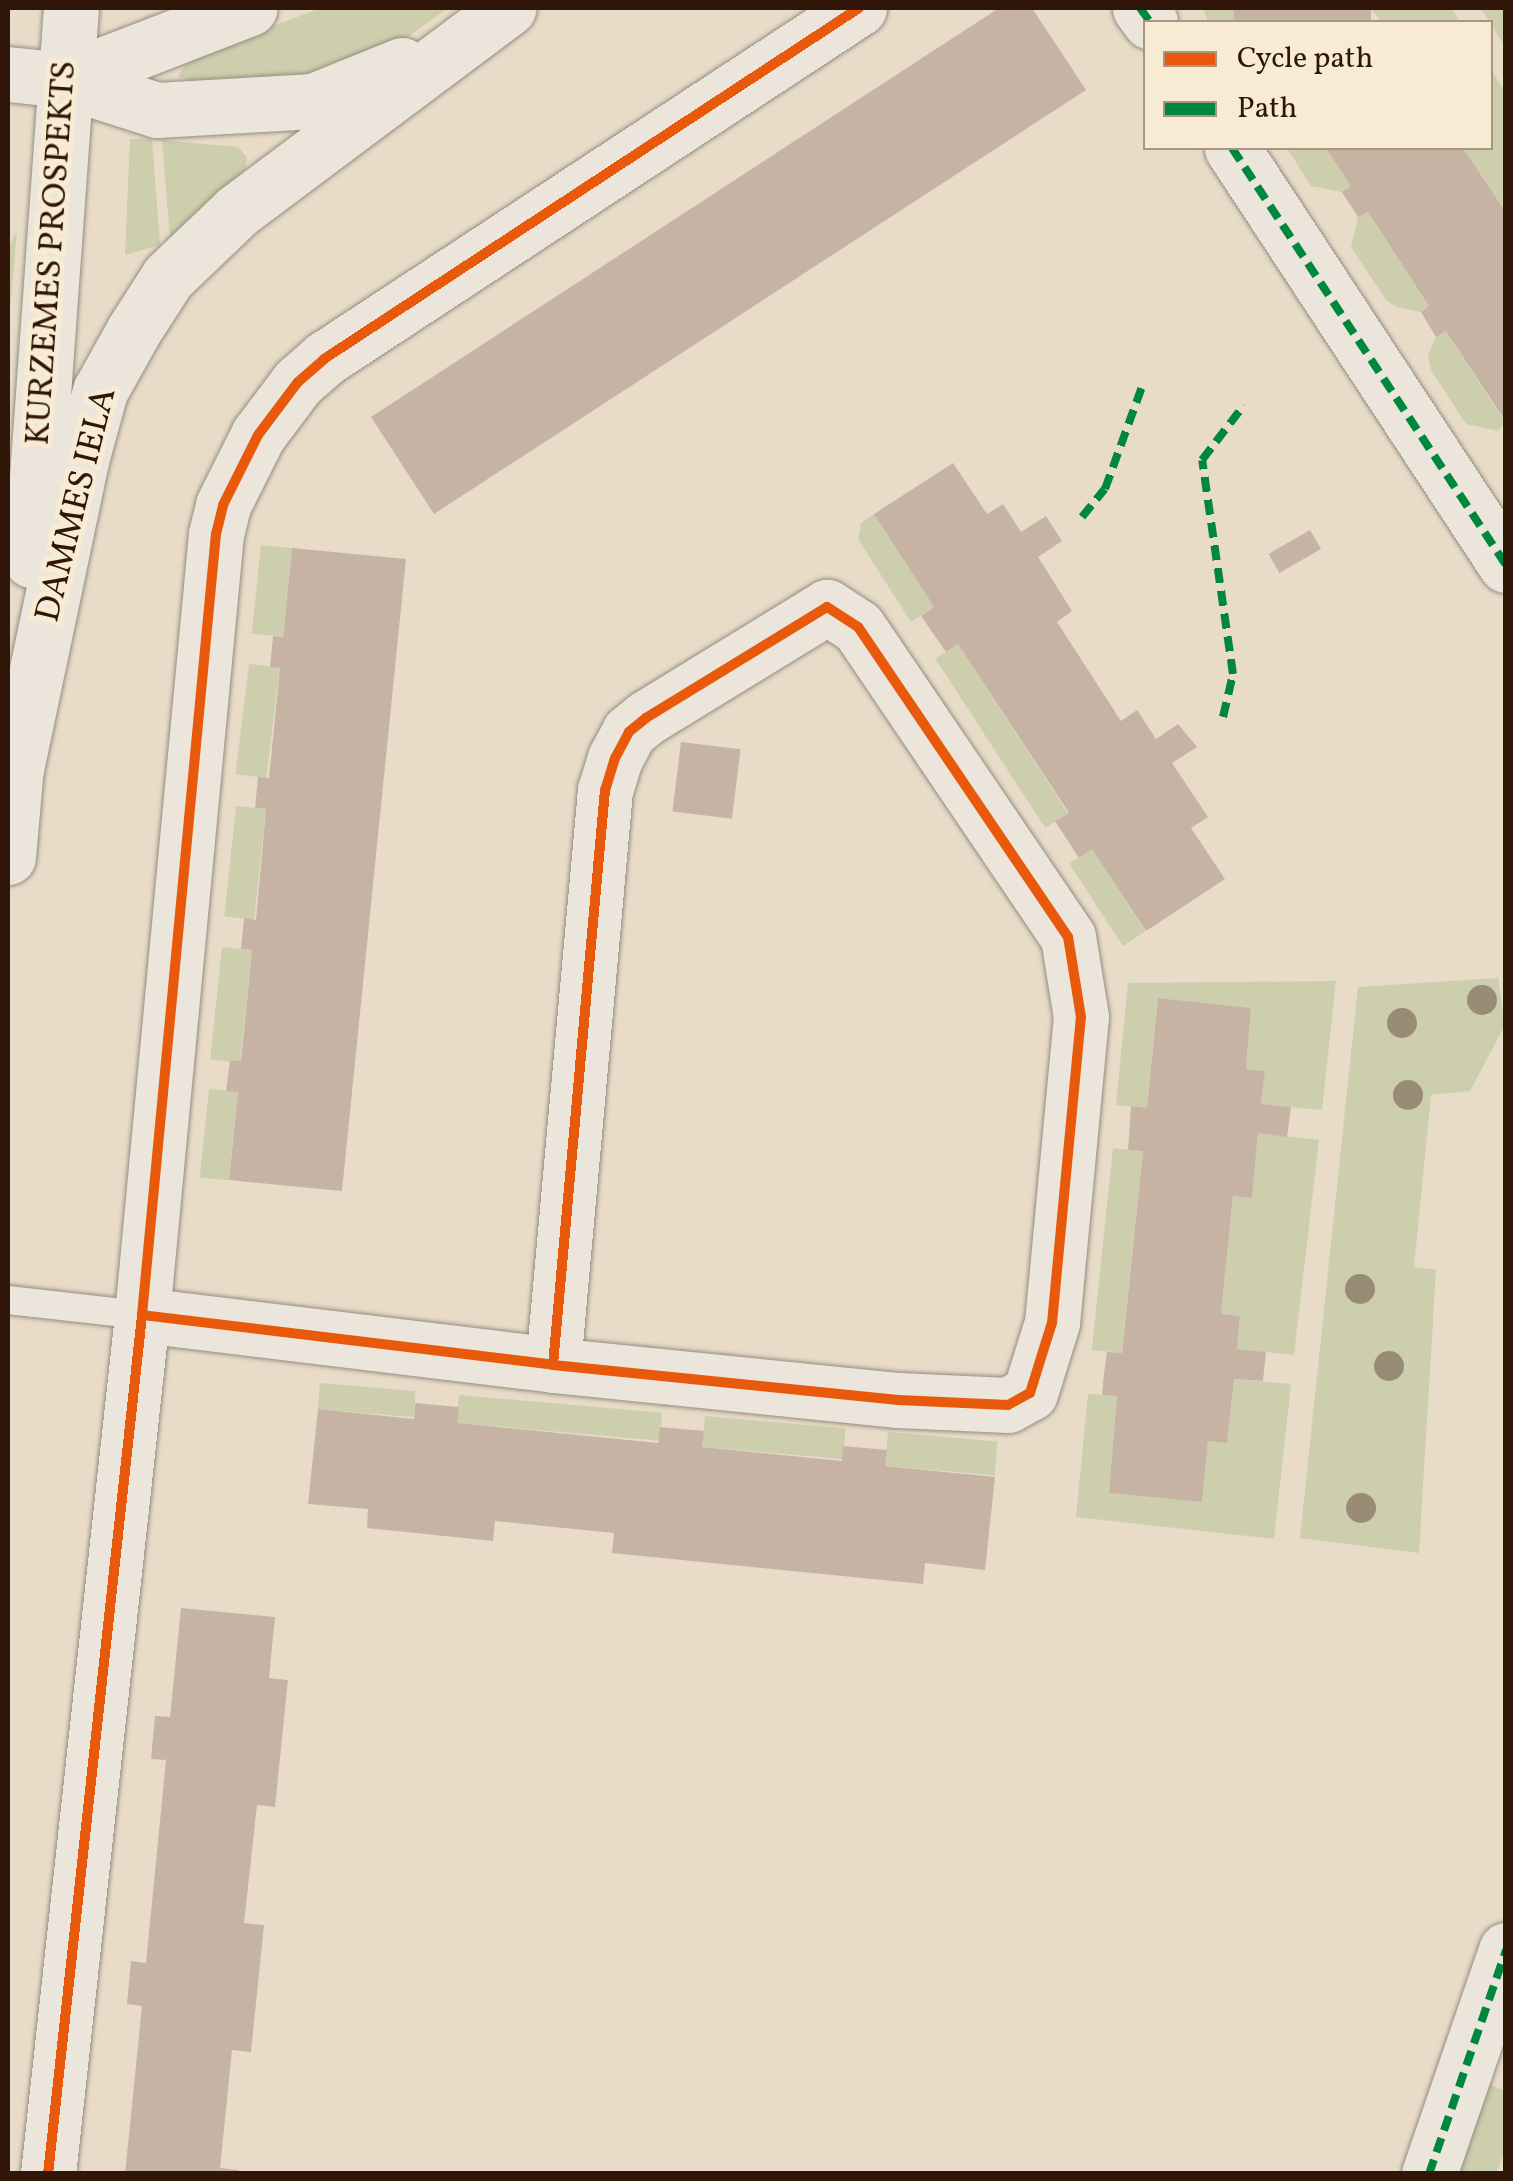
<!DOCTYPE html>
<style>
body{margin:0}
#map{position:relative;width:1513px;height:2181px;overflow:hidden;background:#e8dcc9;font-family:Vollkorn,serif}
div>[style]{position:absolute}
.green>*{inset:0;background:#cccead;transform-origin:0 0}
.building>*{inset:0;background:#c6b3a4;transform-origin:0 0}
.roads{filter:drop-shadow(0 0 2px #968c7f) drop-shadow(0 0 2px #968c7f)}
.lane>*{height:28px;margin:-14px;padding:0 14px;transform-origin:14px;border-radius:14px;background:#ebe5dc}
.street>*{height:55px;margin:-27.5px;padding:0 27.5px;transform-origin:27.5px;border-radius:27.5px;background:#ebe5dc}
.secondary>*{height:55px;margin:-27.5px;padding:0 27.5px;transform-origin:27.5px;border-radius:27.5px;background:#ebe5dc}
.quiet>*{height:8px;margin-top:-4px;transform-origin:0;background:repeating-linear-gradient(90deg,#00873e 0 15px,transparent 0 23px)}
.cycleway>*{height:10px;margin:-5px;padding:0 5px;transform-origin:5px;border-radius:5px;background:#e8590c}
.trees>*{width:30px;height:30px;margin:-15px;border-radius:50%;background:#988c76}
span{translate:-50% -50%;white-space:nowrap;text-align:center;line-height:1.15;-webkit-text-stroke:10px #f8ebd3;paint-order:stroke}
.street-label{font-size:35px;color:#2f1608}
.frame{position:absolute;inset:0;border:10px solid #2f1608;pointer-events:none}
.legend{position:absolute;left:1143px;top:20px;width:350px;height:130px;box-sizing:border-box;background:#f8ebd3;border:2px solid #a89682;margin:0;padding:12px 18px;list-style:none;font-size:30px;color:#2f1608}
.legend li{display:flex;align-items:center;gap:20px;height:50px}
.legend b{width:50px;border:2px solid #a89682}
</style>
<div id="map">
<div class="green">
<i style="clip-path:polygon(321px 8px,448px 8px,408px 37px,356px 61px,300px 77px,190px 81px,178px 76px,185px 65px,225px 44px)"></i>
<i style="clip-path:polygon(1203px 8px,1234px 8px,1244px 22px,1208px 22px)"></i>
<i style="clip-path:polygon(1371px 8px,1451px 8px,1460px 22px,1381px 22px)"></i>
<i style="clip-path:polygon(1480px 8px,1505px 8px,1505px 47px,1490px 22px)"></i>
<i style="clip-path:polygon(1491px 69px,1505px 92px,1505px 213px,1463px 148px,1490px 148px)"></i>
<i style="clip-path:polygon(130px 139px,152px 139px,160px 245px,125px 255px)"></i>
<i style="clip-path:polygon(162px 140px,238px 147px,247px 157px,245px 170px,170px 238px)"></i>
<i style="clip-path:polygon(1287px 148px,1326px 148px,1351px 186px,1342px 192px,1311px 186px)"></i>
<i style="clip-path:polygon(1368px 212px,1429px 306px,1421px 312px,1397px 307px,1386px 300px,1351px 247px,1358px 217px)"></i>
<i style="clip-path:polygon(17px 231px,8px 334px,8px 248px)"></i>
<i style="clip-path:polygon(1446px 331px,1505px 422px,1498px 431px,1466px 424px,1431px 370px,1428px 356px,1436px 337px)"></i>
<i style="clip-path:polygon(874px 514px,934px 607px,911px 622px,858px 539px,861px 523px)"></i>
<i style="left:261px;top:545px;width:31px;height:89px;rotate:6deg"></i>
<i style="left:958px;top:644px;width:202px;height:27px;rotate:57deg"></i>
<i style="left:249px;top:664px;width:31px;height:111px;rotate:7deg"></i>
<i style="left:236px;top:806px;width:30px;height:111px;rotate:6deg"></i>
<i style="left:1092px;top:849px;width:98px;height:27px;rotate:57deg"></i>
<i style="left:222px;top:947px;width:30px;height:113px;rotate:6deg"></i>
<i style="clip-path:polygon(1498px 978px,1505px 1025px,1470px 1091px,1431px 1095px,1414px 1267px,1436px 1270px,1419px 1553px,1300px 1538px,1358px 987px)"></i>
<i style="clip-path:polygon(1336px 981px,1322px 1110px,1261px 1104px,1265px 1071px,1246px 1069px,1251px 1008px,1158px 998px,1147px 1108px,1116px 1105px,1128px 983px)"></i>
<i style="left:209px;top:1089px;width:29px;height:89px;rotate:6deg"></i>
<i style="clip-path:polygon(1258px 1133px,1319px 1140px,1294px 1355px,1237px 1349px,1240px 1316px,1221px 1314px,1233px 1196px,1252px 1198px)"></i>
<i style="left:1113px;top:1148px;width:30px;height:203px;rotate:6deg"></i>
<i style="clip-path:polygon(1234px 1379px,1291px 1384px,1274px 1539px,1076px 1517px,1088px 1394px,1117px 1396px,1109px 1493px,1202px 1502px,1208px 1441px,1227px 1442px)"></i>
<i style="left:320px;top:1383px;width:96px;height:26px;rotate:5deg"></i>
<i style="left:459px;top:1395px;width:204px;height:28px;rotate:5deg"></i>
<i style="left:705px;top:1416px;width:141px;height:31px;rotate:5deg"></i>
<i style="left:888px;top:1432px;width:110px;height:34px;rotate:5deg"></i>
<i style="clip-path:polygon(1488px 2084px,1505px 2091px,1505px 2150px,1497px 2171px,1460px 2173px,1457px 2163px)"></i>
</div>
<div class="building">
<i style="clip-path:polygon(999px 8px,1032px 8px,1086px 90px,434px 514px,371px 417px)"></i>
<i style="left:1234px;top:8px;width:137px;height:17px"></i>
<i style="clip-path:polygon(1326px 148px,1463px 148px,1506px 213px,1506px 422px,1446px 331px,1436px 337px,1421px 312px,1429px 306px,1368px 212px,1358px 217px,1342px 192px,1351px 186px)"></i>
<i style="clip-path:polygon(953px 463px,987px 514px,1003px 504px,1021px 532px,1046px 516px,1062px 541px,1038px 557px,1072px 611px,1057px 622px,1121px 721px,1137px 710px,1156px 739px,1178px 724px,1197px 747px,1172px 763px,1208px 817px,1191px 828px,1225px 879px,1146px 931px,1092px 849px,1079px 858px,1055px 821px,1069px 813px,958px 644px,946px 652px,921px 616px,934px 607px,874px 514px)"></i>
<i style="left:1310px;top:530px;width:22px;height:48px;rotate:60deg"></i>
<i style="clip-path:polygon(292px 548px,406px 559px,342px 1191px,229px 1180px,238px 1092px,226px 1091px,230px 1061px,241px 1061px,252px 950px,241px 949px,244px 918px,256px 920px,266px 809px,255px 808px,258px 777px,269px 778px,280px 668px,270px 667px,273px 636px,283px 637px)"></i>
<i style="left:681px;top:742px;width:60px;height:70px;rotate:7deg"></i>
<i style="clip-path:polygon(1158px 998px,1251px 1008px,1246px 1069px,1265px 1071px,1261px 1104px,1291px 1107px,1287px 1137px,1258px 1133px,1252px 1198px,1233px 1196px,1221px 1314px,1240px 1316px,1237px 1349px,1266px 1352px,1263px 1381px,1234px 1379px,1227px 1443px,1208px 1441px,1202px 1502px,1109px 1493px,1117px 1396px,1102px 1395px,1104px 1373px,1107px 1352px,1122px 1353px,1143px 1151px,1128px 1150px,1131px 1106px,1147px 1108px)"></i>
<i style="clip-path:polygon(415px 1403px,459px 1407px,457px 1423px,658px 1443px,660px 1427px,704px 1431px,702px 1447px,842px 1461px,843px 1446px,887px 1450px,885px 1466px,995px 1477px,985px 1570px,925px 1563px,923px 1584px,612px 1553px,614px 1533px,495px 1521px,493px 1541px,367px 1528px,368px 1509px,308px 1504px,318px 1409px,414px 1419px)"></i>
<i style="clip-path:polygon(181px 1608px,275px 1617px,269px 1678px,288px 1680px,275px 1807px,257px 1805px,244px 1923px,264px 1925px,251px 2052px,232px 2050px,220px 2168px,239px 2170px,239px 2174px,125px 2174px,142px 2006px,127px 2004px,129px 1982px,131px 1961px,146px 1963px,166px 1760px,151px 1759px,155px 1716px,170px 1717px)"></i>
</div>
<div class="roads">
<div class="lane">
<i style="left:8px;top:1300px;width:135px;rotate:6.4deg"></i>
</div>
<div class="street">
<i style="left:1140px;top:8px;width:17px;rotate:54deg"></i>
<i style="left:1232px;top:148px;width:499px;rotate:56.7deg"></i>
<i style="left:142px;top:1315px;width:414px;rotate:6.9deg"></i>
<i style="left:553px;top:1365px;width:347px;rotate:5.8deg"></i>
<i style="left:898px;top:1400px;width:110px;rotate:2.6deg"></i>
<i style="left:1008px;top:1405px;width:25px;rotate:-29deg"></i>
<i style="left:1030px;top:1393px;width:73px;rotate:-72.6deg"></i>
<i style="left:1052px;top:1323px;width:307px;rotate:-84.6deg"></i>
<i style="left:1081px;top:1017px;width:81px;rotate:-99.2deg"></i>
<i style="left:1068px;top:937px;width:374px;rotate:-124.1deg"></i>
<i style="left:858px;top:627px;width:37px;rotate:-147deg"></i>
<i style="left:827px;top:607px;width:212px;rotate:148.5deg"></i>
<i style="left:646px;top:718px;width:22px;rotate:141deg"></i>
<i style="left:629px;top:732px;width:30px;rotate:118deg"></i>
<i style="left:615px;top:758px;width:34px;rotate:107deg"></i>
<i style="left:605px;top:790px;width:577px;rotate:95.17deg"></i>
<i style="left:48px;top:2174px;width:864px;rotate:-83.75deg"></i>
<i style="left:142px;top:1315px;width:784px;rotate:-84.59deg"></i>
<i style="left:216px;top:534px;width:30px;rotate:-76deg"></i>
<i style="left:223px;top:505px;width:78px;rotate:-63.4deg"></i>
<i style="left:258px;top:435px;width:66px;rotate:-53deg"></i>
<i style="left:298px;top:382px;width:35px;rotate:-41deg"></i>
<i style="left:324px;top:359px;width:640px;rotate:-33.27deg"></i>
<i style="left:1429px;top:2174px;width:237px;rotate:-71deg"></i>
</div>
<div class="secondary">
<i style="left:8px;top:74px;width:56px;rotate:6.1deg"></i>
<i style="left:64px;top:80px;width:98px;rotate:17.9deg"></i>
<i style="left:157px;top:110px;width:156px;rotate:-3.3deg"></i>
<i style="left:313px;top:101px;width:96px;rotate:-22deg"></i>
<i style="left:64px;top:80px;width:199px;rotate:-21.2deg"></i>
<i style="left:31px;top:560px;width:553px;rotate:-85.86deg"></i>
<i style="left:16px;top:769px;width:312px;rotate:-78.1deg"></i>
<i style="left:80px;top:464px;width:76px;rotate:-74.7deg"></i>
<i style="left:100px;top:391px;width:70px;rotate:-60.9deg"></i>
<i style="left:134px;top:330px;width:63px;rotate:-57.3deg"></i>
<i style="left:168px;top:277px;width:95px;rotate:-43.7deg"></i>
<i style="left:237px;top:211px;width:339px;rotate:-36.8deg"></i>
<i style="left:8px;top:857px;width:127px;rotate:-85deg"></i>
</div>
</div>
<div class="quiet">
<i style="left:1140px;top:8px;width:17px;rotate:54deg"></i>
<i style="left:1232px;top:148px;width:499px;rotate:56.7deg"></i>
<i style="left:1082px;top:517px;width:36px;rotate:-51deg"></i>
<i style="left:1105px;top:489px;width:112px;rotate:-70.1deg"></i>
<i style="left:1223px;top:717px;width:44px;rotate:-76.9deg"></i>
<i style="left:1233px;top:674px;width:216px;rotate:-98.2deg"></i>
<i style="left:1202px;top:460px;width:69px;rotate:-52.6deg"></i>
<i style="left:1429px;top:2174px;width:237px;rotate:-71deg"></i>
</div>
<div class="cycleway">
<i style="left:142px;top:1315px;width:414px;rotate:6.9deg"></i>
<i style="left:553px;top:1365px;width:347px;rotate:5.8deg"></i>
<i style="left:898px;top:1400px;width:110px;rotate:2.6deg"></i>
<i style="left:1008px;top:1405px;width:25px;rotate:-29deg"></i>
<i style="left:1030px;top:1393px;width:73px;rotate:-72.6deg"></i>
<i style="left:1052px;top:1323px;width:307px;rotate:-84.6deg"></i>
<i style="left:1081px;top:1017px;width:81px;rotate:-99.2deg"></i>
<i style="left:1068px;top:937px;width:374px;rotate:-124.1deg"></i>
<i style="left:858px;top:627px;width:37px;rotate:-147deg"></i>
<i style="left:827px;top:607px;width:212px;rotate:148.5deg"></i>
<i style="left:646px;top:718px;width:22px;rotate:141deg"></i>
<i style="left:629px;top:732px;width:30px;rotate:118deg"></i>
<i style="left:615px;top:758px;width:34px;rotate:107deg"></i>
<i style="left:605px;top:790px;width:577px;rotate:95.17deg"></i>
<i style="left:48px;top:2174px;width:864px;rotate:-83.75deg"></i>
<i style="left:142px;top:1315px;width:784px;rotate:-84.59deg"></i>
<i style="left:216px;top:534px;width:30px;rotate:-76deg"></i>
<i style="left:223px;top:505px;width:78px;rotate:-63.4deg"></i>
<i style="left:258px;top:435px;width:66px;rotate:-53deg"></i>
<i style="left:298px;top:382px;width:35px;rotate:-41deg"></i>
<i style="left:324px;top:359px;width:640px;rotate:-33.27deg"></i>
</div>
<div class="trees">
<i style="left:1482px;top:1000px"></i>
<i style="left:1402px;top:1023px"></i>
<i style="left:1408px;top:1095px"></i>
<i style="left:1360px;top:1289px"></i>
<i style="left:1389px;top:1366px"></i>
<i style="left:1361px;top:1508px"></i>
</div>
<div class="street-label">
<span style="left:52px;top:253px;rotate:-86deg">KURZEMES PROSPEKTS</span>
<span style="left:77px;top:505px;rotate:-76deg">DAMMES IELA</span>
</div>
<div class="frame"></div>
<ul class="legend">
<li><b style="height:12px;background:#e8590c"></b>Cycle path</li>
<li><b style="height:12px;background:#00873e"></b>Path</li>
</ul>
</div>
